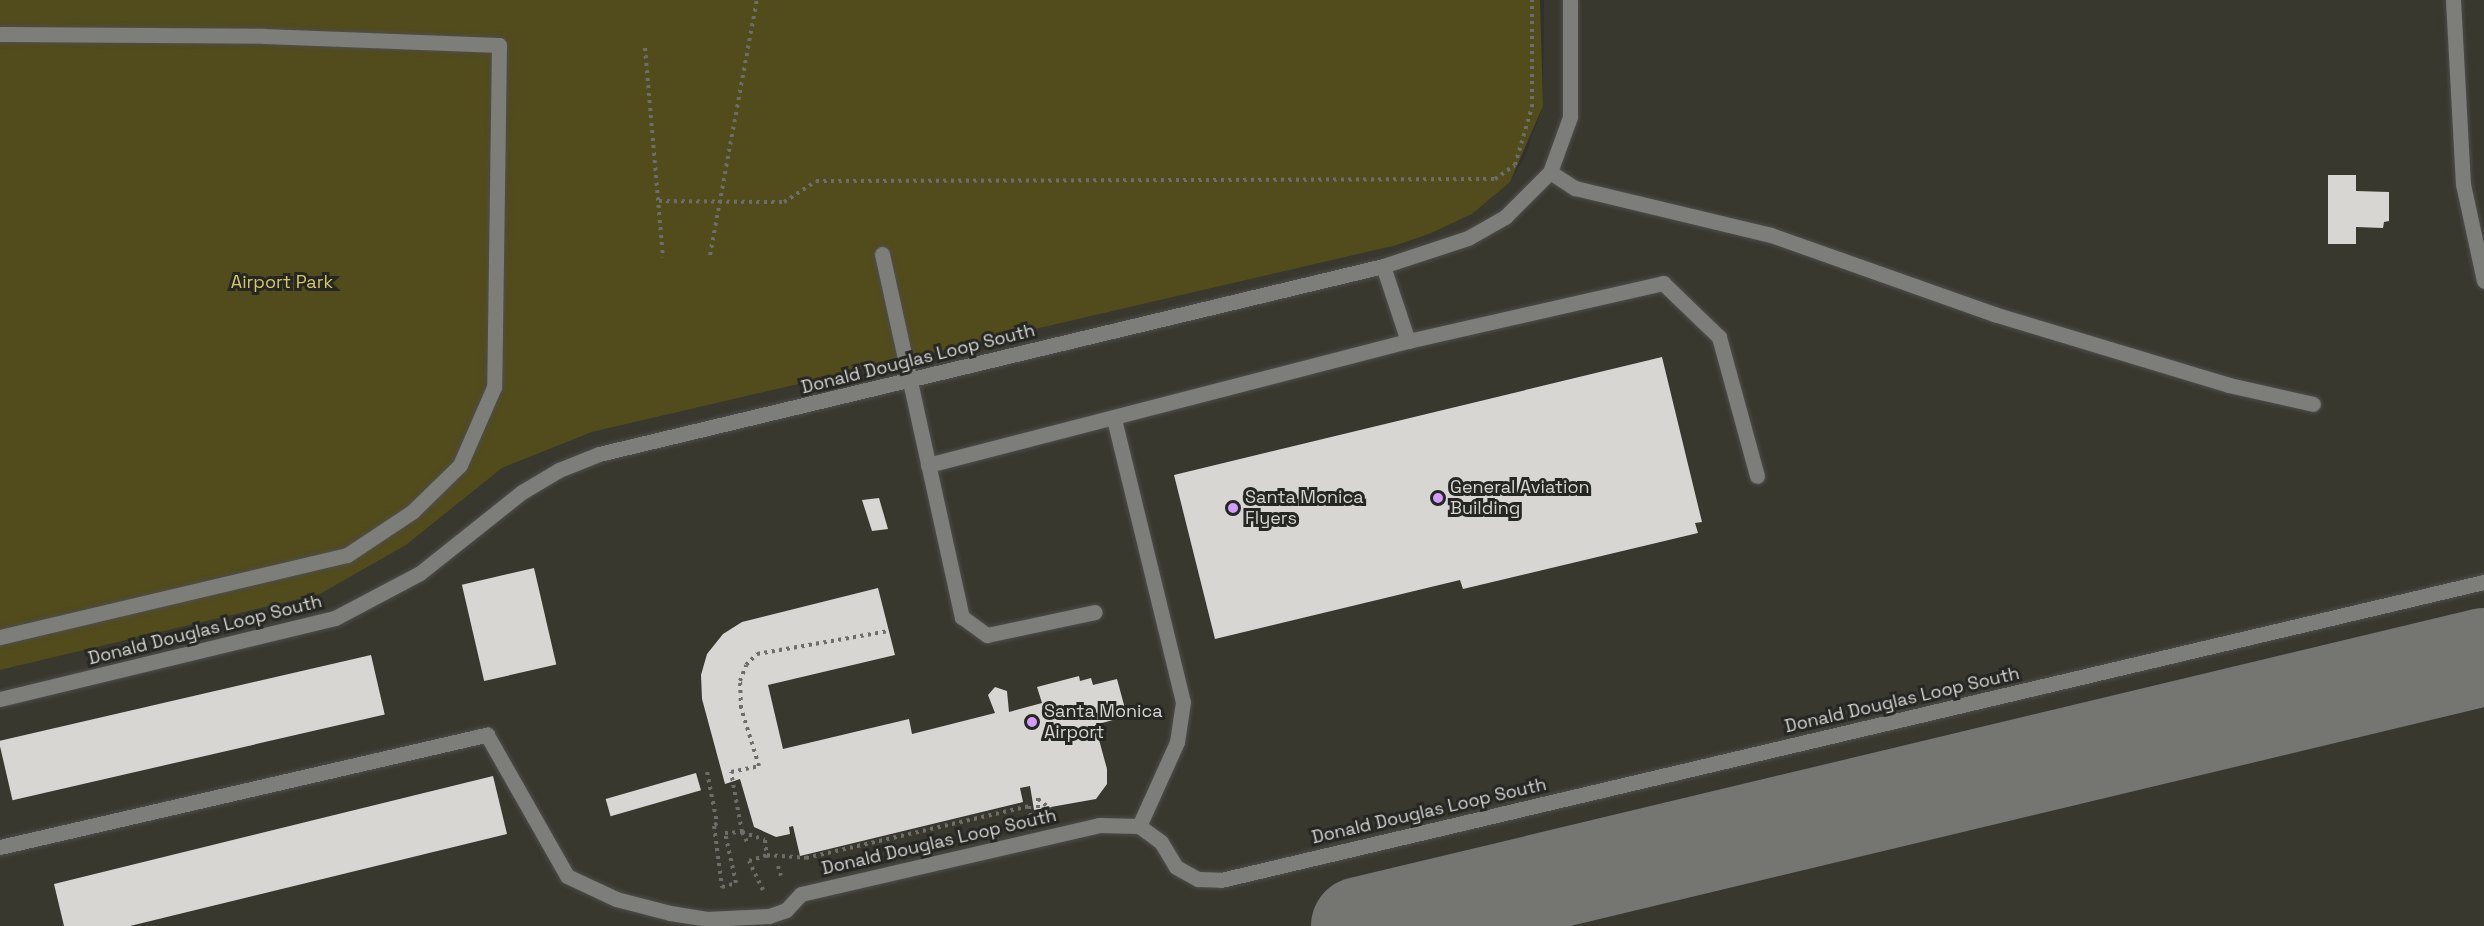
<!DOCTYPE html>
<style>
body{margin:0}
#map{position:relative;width:2484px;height:926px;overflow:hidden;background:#30302d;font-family:"Space Grotesk",sans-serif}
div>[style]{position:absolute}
.built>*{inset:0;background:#39382f}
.green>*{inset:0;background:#524b1b}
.taxiway>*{height:98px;margin:-49px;padding:0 49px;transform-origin:49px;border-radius:49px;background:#757572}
.building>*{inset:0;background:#d7d6d3;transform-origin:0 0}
.path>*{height:4px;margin-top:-2px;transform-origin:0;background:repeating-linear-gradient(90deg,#6d6d6a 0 3px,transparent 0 7.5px)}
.roads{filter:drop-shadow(0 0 2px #4d4d4a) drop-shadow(0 0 2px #4d4d4a)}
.lane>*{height:15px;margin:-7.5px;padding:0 7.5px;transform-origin:7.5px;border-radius:7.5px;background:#7d7d79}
.street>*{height:15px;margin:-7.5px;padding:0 7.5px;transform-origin:7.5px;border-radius:7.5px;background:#7d7d79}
.dots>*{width:16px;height:16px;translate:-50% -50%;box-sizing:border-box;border:3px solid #262623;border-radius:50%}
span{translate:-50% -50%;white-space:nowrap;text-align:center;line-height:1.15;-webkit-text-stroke:6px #262623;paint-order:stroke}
.park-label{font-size:18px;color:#d6c662}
.street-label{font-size:18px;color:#d5d5d3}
.poi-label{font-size:18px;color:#d5d5d3}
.left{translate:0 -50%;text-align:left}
</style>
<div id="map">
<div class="built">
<i style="clip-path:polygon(1544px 0,2484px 0,2484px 926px,0 926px,0 670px,320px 594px,406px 545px,502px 468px,592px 432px,1397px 245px,1429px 234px,1472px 214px,1510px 182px,1524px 158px,1543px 106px)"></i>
</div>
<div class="green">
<i style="clip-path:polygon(0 0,1540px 0,1543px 106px,1510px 182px,1472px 214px,1429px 234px,1397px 245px,592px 432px,502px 468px,406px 545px,320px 594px,0 670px)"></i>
</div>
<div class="taxiway">
<i style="left:1360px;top:926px;width:1156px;rotate:-13.46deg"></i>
</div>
<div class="building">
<i style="clip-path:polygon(2328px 175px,2356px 175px,2356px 191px,2389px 192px,2389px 221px,2384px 222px,2383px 228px,2356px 227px,2356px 244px,2328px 244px)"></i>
<i style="clip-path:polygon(1662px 357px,1702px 522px,1695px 523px,1698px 533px,1463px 589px,1460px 580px,1215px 639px,1174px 475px)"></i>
<i style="clip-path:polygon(879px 498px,888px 529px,872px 531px,862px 500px)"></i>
<i style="left:534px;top:568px;width:99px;height:74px;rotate:77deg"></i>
<i style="clip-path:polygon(878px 588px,895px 655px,768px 685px,783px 749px,909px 719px,912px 734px,995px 713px,988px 695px,995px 687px,1007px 691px,1009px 712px,1042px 703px,1037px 687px,1079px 676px,1080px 681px,1091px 678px,1093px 685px,1117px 679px,1127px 716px,1095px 725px,1107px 769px,1107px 784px,1096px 799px,1034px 810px,1030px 786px,1020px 788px,1023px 802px,800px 856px,793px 826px,789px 827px,790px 834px,776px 837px,754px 827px,740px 779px,725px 784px,702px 699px,701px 675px,707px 654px,723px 634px,742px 622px)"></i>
<i style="left:371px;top:655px;width:61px;height:382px;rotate:77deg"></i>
<i style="left:696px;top:773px;width:18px;height:94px;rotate:74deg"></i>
<i style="clip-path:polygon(493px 776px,507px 834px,130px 926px,64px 926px,54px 884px)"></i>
</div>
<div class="path">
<i style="left:645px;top:48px;width:210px;rotate:85.1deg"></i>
<i style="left:659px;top:201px;width:125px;rotate:0.5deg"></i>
<i style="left:784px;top:202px;width:38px;rotate:-33deg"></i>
<i style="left:816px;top:181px;width:679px;rotate:-0.17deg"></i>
<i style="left:1495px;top:179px;width:24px;rotate:-35deg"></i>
<i style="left:1515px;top:165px;width:60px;rotate:-73.7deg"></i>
<i style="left:1532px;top:107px;width:107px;rotate:-90deg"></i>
<i style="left:710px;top:255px;width:259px;rotate:-79.6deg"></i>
<i style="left:707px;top:772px;width:52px;rotate:78.9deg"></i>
<i style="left:717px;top:823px;width:4px;rotate:135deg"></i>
<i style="left:714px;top:826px;width:62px;rotate:82.5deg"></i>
<i style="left:722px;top:887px;width:15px;rotate:-16deg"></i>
<i style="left:736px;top:883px;width:51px;rotate:-102.4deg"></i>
<i style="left:725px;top:833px;width:17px;rotate:-3deg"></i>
<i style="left:742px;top:832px;width:61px;rotate:-100.4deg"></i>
<i style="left:731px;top:772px;width:29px;rotate:-12deg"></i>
<i style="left:759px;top:766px;width:61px;rotate:-107.2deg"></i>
<i style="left:741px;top:708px;width:27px;rotate:-92deg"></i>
<i style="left:740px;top:681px;width:17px;rotate:-69deg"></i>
<i style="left:746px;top:665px;width:16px;rotate:-45deg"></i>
<i style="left:757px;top:654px;width:134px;rotate:-9.9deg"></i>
<i style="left:1038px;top:798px;width:14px;rotate:90deg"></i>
<i style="left:1038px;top:799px;width:16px;rotate:38deg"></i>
<i style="left:742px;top:832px;width:24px;rotate:19deg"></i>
<i style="left:765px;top:840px;width:18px;rotate:84deg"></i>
<i style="left:742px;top:832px;width:13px;rotate:63deg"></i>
<i style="left:778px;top:866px;width:10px;rotate:73deg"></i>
<i style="left:763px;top:890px;width:32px;rotate:-116deg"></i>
<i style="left:749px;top:861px;width:19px;rotate:-18deg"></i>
<i style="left:767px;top:855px;width:39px;rotate:4deg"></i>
<i style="left:806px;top:858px;width:229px;rotate:-13.1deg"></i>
<i style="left:1029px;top:806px;width:10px;rotate:84deg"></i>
</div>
<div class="roads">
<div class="lane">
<i style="left:2453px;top:0;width:184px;rotate:86.9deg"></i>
<i style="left:2463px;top:184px;width:99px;rotate:77.8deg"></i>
<i style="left:0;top:34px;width:264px;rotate:0.4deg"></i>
<i style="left:264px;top:36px;width:235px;rotate:2.2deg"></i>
<i style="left:499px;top:45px;width:342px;rotate:90.8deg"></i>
<i style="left:494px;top:387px;width:85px;rotate:113.6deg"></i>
<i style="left:460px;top:465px;width:67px;rotate:135.6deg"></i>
<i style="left:412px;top:512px;width:78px;rotate:146.5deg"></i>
<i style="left:347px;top:555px;width:357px;rotate:166.7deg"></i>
<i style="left:1550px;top:172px;width:30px;rotate:33deg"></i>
<i style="left:1575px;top:188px;width:202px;rotate:13.5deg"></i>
<i style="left:1771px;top:235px;width:237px;rotate:19.5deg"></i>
<i style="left:1994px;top:314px;width:245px;rotate:16.8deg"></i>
<i style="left:2229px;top:385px;width:86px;rotate:12.7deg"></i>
<i style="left:882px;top:254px;width:372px;rotate:77.6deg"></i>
<i style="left:962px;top:617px;width:31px;rotate:36deg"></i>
<i style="left:987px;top:635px;width:110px;rotate:-12deg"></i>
<i style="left:1383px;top:266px;width:79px;rotate:71.6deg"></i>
<i style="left:1408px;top:341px;width:262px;rotate:-12.8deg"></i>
<i style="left:1663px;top:283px;width:78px;rotate:44deg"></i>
<i style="left:1719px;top:337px;width:144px;rotate:74.7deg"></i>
<i style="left:1114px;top:419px;width:291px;rotate:76.3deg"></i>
<i style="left:1183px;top:702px;width:40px;rotate:98.5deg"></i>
<i style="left:1177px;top:742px;width:92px;rotate:114.3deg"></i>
<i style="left:928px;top:465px;width:496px;rotate:-14.5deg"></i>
<i style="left:0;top:699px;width:345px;rotate:-13.6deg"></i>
<i style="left:335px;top:618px;width:96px;rotate:-27.9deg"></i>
<i style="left:420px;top:573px;width:130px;rotate:-38.5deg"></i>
<i style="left:522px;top:492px;width:43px;rotate:-30.7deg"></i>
<i style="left:559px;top:470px;width:43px;rotate:-21.8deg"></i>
<i style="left:0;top:847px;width:500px;rotate:-13deg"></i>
<i style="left:487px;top:735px;width:162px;rotate:60.4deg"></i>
<i style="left:567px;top:876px;width:54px;rotate:25.1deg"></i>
<i style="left:616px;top:899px;width:56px;rotate:14.5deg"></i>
<i style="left:670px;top:913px;width:36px;rotate:9deg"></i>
<i style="left:706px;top:919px;width:63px;rotate:-2.7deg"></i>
<i style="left:769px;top:916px;width:18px;rotate:-19deg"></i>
<i style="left:786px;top:910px;width:22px;rotate:-47deg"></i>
<i style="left:801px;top:894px;width:306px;rotate:-13deg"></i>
<i style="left:1099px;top:825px;width:40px;rotate:1.4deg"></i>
<i style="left:1139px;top:826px;width:27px;rotate:36deg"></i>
<i style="left:1161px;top:842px;width:29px;rotate:59deg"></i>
<i style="left:1176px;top:867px;width:25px;rotate:29deg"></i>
<i style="left:1198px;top:879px;width:23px;rotate:2deg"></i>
<i style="left:1221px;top:880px;width:1298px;rotate:-13.28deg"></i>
</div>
<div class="street">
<i style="left:599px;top:454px;width:806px;rotate:-13.48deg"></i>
<i style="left:1383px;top:266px;width:89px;rotate:-18.2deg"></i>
<i style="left:1468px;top:238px;width:43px;rotate:-29.6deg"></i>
<i style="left:1505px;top:217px;width:64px;rotate:-45deg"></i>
<i style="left:1550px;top:172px;width:59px;rotate:-70deg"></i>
<i style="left:1570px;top:117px;width:117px;rotate:-90deg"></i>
</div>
</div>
<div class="dots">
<i style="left:1438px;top:498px;background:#d49cfc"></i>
<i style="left:1233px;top:508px;background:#d49cfc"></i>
<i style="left:1032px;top:722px;background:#d49cfc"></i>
</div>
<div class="park-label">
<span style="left:282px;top:282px">Airport Park</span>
</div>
<div class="street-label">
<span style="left:918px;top:359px;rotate:-14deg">Donald Douglas Loop South</span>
<span style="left:205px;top:630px;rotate:-14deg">Donald Douglas Loop South</span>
<span style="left:1902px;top:700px;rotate:-13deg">Donald Douglas Loop South</span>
<span style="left:1429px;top:811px;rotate:-13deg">Donald Douglas Loop South</span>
<span style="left:939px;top:842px;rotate:-13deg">Donald Douglas Loop South</span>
</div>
<div class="poi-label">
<span class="left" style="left:1450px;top:498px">General Aviation<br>Building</span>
<span class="left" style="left:1245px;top:508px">Santa Monica<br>Flyers</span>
<span class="left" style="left:1044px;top:722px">Santa Monica<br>Airport</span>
</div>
</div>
